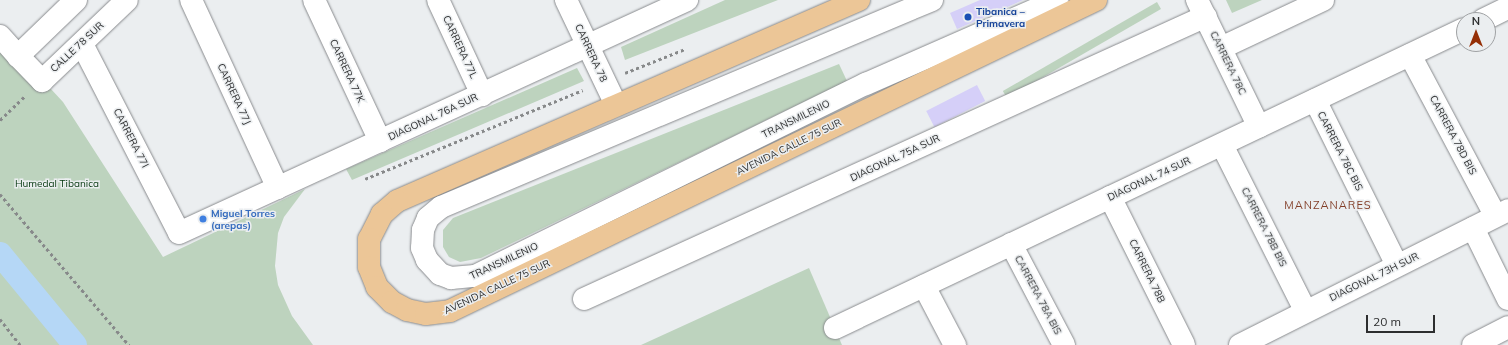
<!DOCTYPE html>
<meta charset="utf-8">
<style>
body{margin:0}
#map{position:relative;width:1508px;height:345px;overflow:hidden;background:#ebeef0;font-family:Mulish,sans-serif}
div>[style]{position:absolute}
.green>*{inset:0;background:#bdd3be;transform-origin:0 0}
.canal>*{height:24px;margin:-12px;padding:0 12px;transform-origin:12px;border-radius:12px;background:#b5d7f6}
.building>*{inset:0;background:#d5cff8;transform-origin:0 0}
.path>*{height:2.5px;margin-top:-1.25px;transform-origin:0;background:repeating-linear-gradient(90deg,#87898a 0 3px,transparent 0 6px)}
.roads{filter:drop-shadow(0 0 1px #898b8e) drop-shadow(0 0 1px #898b8e)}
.minor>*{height:22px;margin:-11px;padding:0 11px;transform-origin:11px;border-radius:11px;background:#fff}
.major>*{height:22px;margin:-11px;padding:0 11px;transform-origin:11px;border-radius:11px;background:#ecc697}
.dots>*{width:11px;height:11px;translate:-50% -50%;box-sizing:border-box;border:2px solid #ebeef0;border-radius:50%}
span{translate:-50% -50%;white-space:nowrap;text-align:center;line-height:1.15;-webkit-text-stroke:3px #ebeef0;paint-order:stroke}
.transit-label{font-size:10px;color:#164399;font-weight:700}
.left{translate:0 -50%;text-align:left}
.street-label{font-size:10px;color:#2d2e2f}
.park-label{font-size:10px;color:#00340b}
.shop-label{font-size:10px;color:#366cbe;font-weight:700}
.neighbourhood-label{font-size:11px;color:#823e28;letter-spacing:1px}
.north{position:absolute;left:1456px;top:12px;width:40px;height:40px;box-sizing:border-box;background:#ebeef0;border:1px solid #9fa1a3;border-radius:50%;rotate:0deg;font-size:11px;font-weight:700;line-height:16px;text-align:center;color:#2d2e2f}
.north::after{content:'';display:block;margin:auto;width:14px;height:18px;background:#952f06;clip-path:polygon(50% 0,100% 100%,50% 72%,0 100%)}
.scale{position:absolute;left:1366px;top:315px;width:69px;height:18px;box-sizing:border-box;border:2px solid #2d2e2f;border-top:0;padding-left:5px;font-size:12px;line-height:14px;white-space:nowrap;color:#2d2e2f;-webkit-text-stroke:3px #ebeef0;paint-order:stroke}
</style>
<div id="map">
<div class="green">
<i style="clip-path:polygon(725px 0,778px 0,625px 60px,621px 47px)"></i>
<i style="clip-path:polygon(1226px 0,1262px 0,1232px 13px)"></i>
<i style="left:1157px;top:2px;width:8px;height:178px;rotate:60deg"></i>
<i style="clip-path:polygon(0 34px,63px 102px,163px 257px,305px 189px,284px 217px,278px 233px,275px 266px,278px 285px,292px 316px,313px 345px,0 345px)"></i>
<i style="clip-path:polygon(839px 64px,847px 81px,481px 258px,460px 262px,449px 257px,443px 247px,443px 230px,453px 218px)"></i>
<i style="clip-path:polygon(577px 68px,584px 81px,352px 180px,346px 169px)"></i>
<i style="clip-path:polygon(809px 268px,842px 345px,641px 345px)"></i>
</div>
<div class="canal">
<i style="left:0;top:254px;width:118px;rotate:50.5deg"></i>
</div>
<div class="building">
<i style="clip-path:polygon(980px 0,1023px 0,957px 29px,950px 13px)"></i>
<i style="left:977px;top:85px;width:18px;height:57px;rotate:63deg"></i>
</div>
<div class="path">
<i style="left:625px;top:73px;width:65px;rotate:-21.8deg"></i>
<i style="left:0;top:120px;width:35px;rotate:-44deg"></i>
<i style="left:365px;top:179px;width:235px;rotate:-22.2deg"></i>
<i style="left:0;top:194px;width:199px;rotate:49.5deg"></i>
<i style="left:0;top:319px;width:33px;rotate:52deg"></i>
</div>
<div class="roads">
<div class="minor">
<i style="left:76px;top:0;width:81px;rotate:136deg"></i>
<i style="left:18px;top:56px;width:35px;rotate:46deg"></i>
<i style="left:42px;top:81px;width:117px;rotate:-43.6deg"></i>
<i style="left:191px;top:0;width:207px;rotate:65.2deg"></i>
<i style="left:314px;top:0;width:156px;rotate:64.9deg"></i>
<i style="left:438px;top:0;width:105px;rotate:65.1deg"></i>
<i style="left:566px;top:0;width:116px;rotate:64.5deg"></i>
<i style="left:932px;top:0;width:533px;rotate:157.14deg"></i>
<i style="left:441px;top:207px;width:17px;rotate:140deg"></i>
<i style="left:428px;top:218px;width:13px;rotate:113deg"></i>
<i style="left:423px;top:230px;width:18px;rotate:93deg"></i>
<i style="left:422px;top:248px;width:13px;rotate:67deg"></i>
<i style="left:427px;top:260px;width:19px;rotate:47deg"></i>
<i style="left:440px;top:274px;width:12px;rotate:20deg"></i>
<i style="left:451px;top:278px;width:24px;rotate:-5deg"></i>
<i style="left:475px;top:276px;width:436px;rotate:-26.2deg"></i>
<i style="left:866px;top:84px;width:209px;rotate:-23.7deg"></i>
<i style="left:1197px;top:0;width:141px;rotate:64deg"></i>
<i style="left:1483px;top:20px;width:28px;rotate:-26deg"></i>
<i style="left:0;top:36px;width:27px;rotate:48deg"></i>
<i style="left:82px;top:44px;width:212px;rotate:62.8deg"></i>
<i style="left:179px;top:233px;width:559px;rotate:-24.64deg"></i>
<i style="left:1221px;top:48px;width:113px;rotate:-25.2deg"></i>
<i style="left:1410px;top:55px;width:181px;rotate:62deg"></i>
<i style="left:1315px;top:100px;width:184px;rotate:63.6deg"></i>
<i style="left:1222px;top:145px;width:185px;rotate:63.3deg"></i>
<i style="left:1110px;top:197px;width:165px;rotate:63.4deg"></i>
<i style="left:1473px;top:228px;width:79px;rotate:63.8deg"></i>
<i style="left:1011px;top:244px;width:114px;rotate:62.3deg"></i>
<i style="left:924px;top:286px;width:67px;rotate:62.3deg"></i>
<i style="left:584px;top:299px;width:683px;rotate:-24.46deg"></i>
<i style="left:835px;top:328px;width:696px;rotate:-25.42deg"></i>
<i style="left:1240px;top:345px;width:300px;rotate:-26.7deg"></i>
<i style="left:1473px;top:345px;width:39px;rotate:-27deg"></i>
</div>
<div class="major">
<i style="left:859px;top:0;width:504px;rotate:156.49deg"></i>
<i style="left:397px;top:201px;width:20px;rotate:139deg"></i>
<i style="left:382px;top:214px;width:28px;rotate:117deg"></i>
<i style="left:369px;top:239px;width:28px;rotate:90deg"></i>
<i style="left:369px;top:267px;width:22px;rotate:68deg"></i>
<i style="left:377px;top:287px;width:21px;rotate:45deg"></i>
<i style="left:392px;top:302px;width:17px;rotate:28deg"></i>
<i style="left:407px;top:310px;width:19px;rotate:12deg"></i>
<i style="left:426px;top:314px;width:24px;rotate:-7deg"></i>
<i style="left:450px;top:311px;width:717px;rotate:-25.71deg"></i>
</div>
</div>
<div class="dots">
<i style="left:968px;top:17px;background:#1a4fb4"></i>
<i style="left:203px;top:219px;background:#3f7fe0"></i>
</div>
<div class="transit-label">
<span class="left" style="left:976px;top:17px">Tibanica –<br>Primavera</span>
</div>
<div class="street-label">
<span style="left:77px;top:47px;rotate:-43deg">CALLE 78 SUR</span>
<span style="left:460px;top:47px;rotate:65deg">CARRERA 77L</span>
<span style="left:591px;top:53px;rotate:65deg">CARRERA 78</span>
<span style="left:1228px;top:63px;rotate:64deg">CARRERA 78C</span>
<span style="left:347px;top:71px;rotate:65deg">CARRERA 77K</span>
<span style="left:234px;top:94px;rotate:65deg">CARRERA 77J</span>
<span style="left:433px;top:117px;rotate:-25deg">DIAGONAL 76A SUR</span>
<span style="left:796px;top:119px;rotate:-26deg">TRANSMILENIO</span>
<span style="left:1453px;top:135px;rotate:62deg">CARRERA 78D BIS</span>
<span style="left:131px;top:138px;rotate:63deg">CARRERA 77I</span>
<span style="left:789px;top:147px;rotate:-26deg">AVENIDA CALLE 75 SUR</span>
<span style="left:1340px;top:151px;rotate:63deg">CARRERA 78C BIS</span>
<span style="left:895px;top:158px;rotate:-25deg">DIAGONAL 75A SUR</span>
<span style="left:1149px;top:179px;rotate:-25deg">DIAGONAL 74 SUR</span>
<span style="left:1264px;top:227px;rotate:63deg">CARRERA 78B BIS</span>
<span style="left:504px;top:261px;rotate:-25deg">TRANSMILENIO</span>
<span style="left:1147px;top:271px;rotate:64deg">CARRERA 78B</span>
<span style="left:1374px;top:277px;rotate:-26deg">DIAGONAL 73H SUR</span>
<span style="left:497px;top:287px;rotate:-25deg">AVENIDA CALLE 75 SUR</span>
<span style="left:1038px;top:295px;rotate:62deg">CARRERA 78A BIS</span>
</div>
<div class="park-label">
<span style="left:57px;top:184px">Humedal Tibanica</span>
</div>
<div class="shop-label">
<span class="left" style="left:211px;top:219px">Miguel Torres<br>(arepas)</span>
</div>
<div class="neighbourhood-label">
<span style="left:1328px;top:205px">MANZANARES</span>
</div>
<div class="north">N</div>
<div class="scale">20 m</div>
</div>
